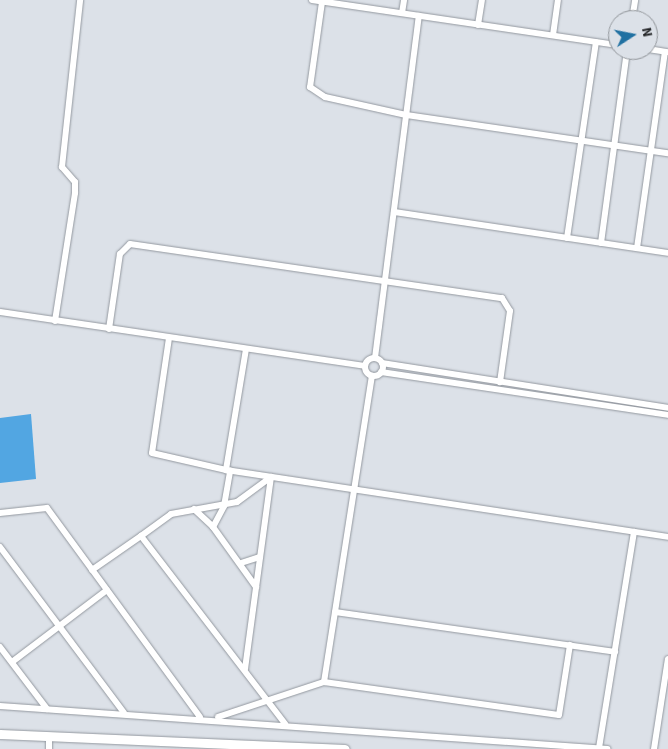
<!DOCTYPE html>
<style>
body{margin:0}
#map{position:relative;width:668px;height:749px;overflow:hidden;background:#dce1e8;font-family:"Source Sans 3",sans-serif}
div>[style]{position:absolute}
.water>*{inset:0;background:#52a6e2}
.roads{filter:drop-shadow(0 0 1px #93989f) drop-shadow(0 0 1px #93989f)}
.street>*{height:6px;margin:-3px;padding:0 3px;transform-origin:3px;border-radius:3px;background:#fff}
.street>.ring{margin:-3px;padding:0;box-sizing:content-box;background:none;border:6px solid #fff;border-radius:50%}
.secondary>*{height:9px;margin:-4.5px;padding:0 4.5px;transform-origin:4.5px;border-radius:4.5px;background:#fff}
span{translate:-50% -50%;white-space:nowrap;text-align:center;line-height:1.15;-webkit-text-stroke:5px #dce1e8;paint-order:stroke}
.north{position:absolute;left:608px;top:10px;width:50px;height:50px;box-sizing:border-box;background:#dce1e8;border:1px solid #91959a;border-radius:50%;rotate:79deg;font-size:14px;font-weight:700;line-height:20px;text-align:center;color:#202224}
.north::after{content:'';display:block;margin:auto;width:18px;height:22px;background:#2171a2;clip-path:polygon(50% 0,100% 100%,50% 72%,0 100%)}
</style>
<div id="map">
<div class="water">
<i style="clip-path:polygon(31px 414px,36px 479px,0 483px,0 418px)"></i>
</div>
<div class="roads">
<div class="street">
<i style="left:312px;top:0;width:309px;rotate:8.4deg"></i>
<i style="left:322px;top:2px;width:86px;rotate:98deg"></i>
<i style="left:310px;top:87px;width:18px;rotate:34deg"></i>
<i style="left:325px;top:97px;width:83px;rotate:12.5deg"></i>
<i style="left:406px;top:115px;width:265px;rotate:8.3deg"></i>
<i style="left:402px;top:13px;width:13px;rotate:-81deg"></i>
<i style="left:632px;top:20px;width:20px;rotate:-81deg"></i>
<i style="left:478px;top:25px;width:25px;rotate:-81deg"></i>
<i style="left:553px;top:35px;width:35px;rotate:-82deg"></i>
<i style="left:648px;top:49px;width:20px;rotate:9deg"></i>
<i style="left:394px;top:212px;width:277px;rotate:8.5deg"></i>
<i style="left:567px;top:238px;width:198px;rotate:-81.6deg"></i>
<i style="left:601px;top:243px;width:195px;rotate:-82.3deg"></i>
<i style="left:637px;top:248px;width:198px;rotate:-81.9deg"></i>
<i style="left:0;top:312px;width:369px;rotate:8.4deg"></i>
<i style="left:55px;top:321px;width:130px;rotate:-81.1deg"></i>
<i style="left:75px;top:193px;width:11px;rotate:-90deg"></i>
<i style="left:75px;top:182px;width:20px;rotate:-131deg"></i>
<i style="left:62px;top:167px;width:168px;rotate:-83.8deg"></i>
<i style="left:109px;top:329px;width:76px;rotate:-81.7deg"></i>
<i style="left:120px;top:254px;width:14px;rotate:-45deg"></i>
<i style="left:130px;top:244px;width:376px;rotate:8.3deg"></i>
<i style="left:502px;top:298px;width:15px;rotate:58deg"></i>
<i style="left:510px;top:311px;width:72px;rotate:98deg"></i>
<i style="left:169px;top:338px;width:116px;rotate:98.4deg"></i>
<i style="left:152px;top:453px;width:76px;rotate:12.9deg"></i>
<i style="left:246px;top:349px;width:123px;rotate:99.4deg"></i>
<i style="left:226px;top:470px;width:447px;rotate:8.6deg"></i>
<i class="ring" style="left:365px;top:358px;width:12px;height:12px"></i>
<i style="left:375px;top:358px;width:345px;rotate:-82.7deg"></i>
<i style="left:382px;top:363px;width:290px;rotate:8.9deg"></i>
<i style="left:381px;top:372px;width:290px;rotate:8.5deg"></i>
<i style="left:194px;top:509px;width:26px;rotate:43deg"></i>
<i style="left:213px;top:527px;width:74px;rotate:54.4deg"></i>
<i style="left:0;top:513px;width:47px;rotate:-6.1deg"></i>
<i style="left:47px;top:508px;width:259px;rotate:53.8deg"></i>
<i style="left:213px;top:527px;width:24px;rotate:-62deg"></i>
<i style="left:224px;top:506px;width:36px;rotate:-80deg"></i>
<i style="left:141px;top:536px;width:37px;rotate:-36deg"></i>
<i style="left:171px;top:514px;width:67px;rotate:-10.3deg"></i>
<i style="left:237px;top:502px;width:42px;rotate:-36.3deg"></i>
<i style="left:0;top:547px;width:207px;rotate:53.2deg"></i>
<i style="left:241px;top:563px;width:20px;rotate:-18deg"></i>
<i style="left:92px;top:570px;width:60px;rotate:-34.8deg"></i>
<i style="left:141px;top:536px;width:237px;rotate:52.5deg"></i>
<i style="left:335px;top:612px;width:283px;rotate:8.1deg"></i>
<i style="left:0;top:647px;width:78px;rotate:52.8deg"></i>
<i style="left:12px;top:662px;width:119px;rotate:-37.2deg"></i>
<i style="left:245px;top:669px;width:194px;rotate:-82.3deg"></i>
<i style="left:324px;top:682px;width:237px;rotate:8deg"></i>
<i style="left:559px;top:715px;width:71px;rotate:-81.1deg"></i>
<i style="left:0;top:706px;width:609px;rotate:4.05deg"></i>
<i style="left:218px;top:717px;width:112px;rotate:-18.3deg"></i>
<i style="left:324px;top:682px;width:310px;rotate:-81.1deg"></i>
<i style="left:49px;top:736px;width:13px;rotate:90deg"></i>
<i style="left:599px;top:748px;width:219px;rotate:-80.8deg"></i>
<i style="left:654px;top:749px;width:91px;rotate:-81.2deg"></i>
</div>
<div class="secondary">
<i style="left:0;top:734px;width:345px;rotate:2.5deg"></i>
</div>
</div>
<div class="north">N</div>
</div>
